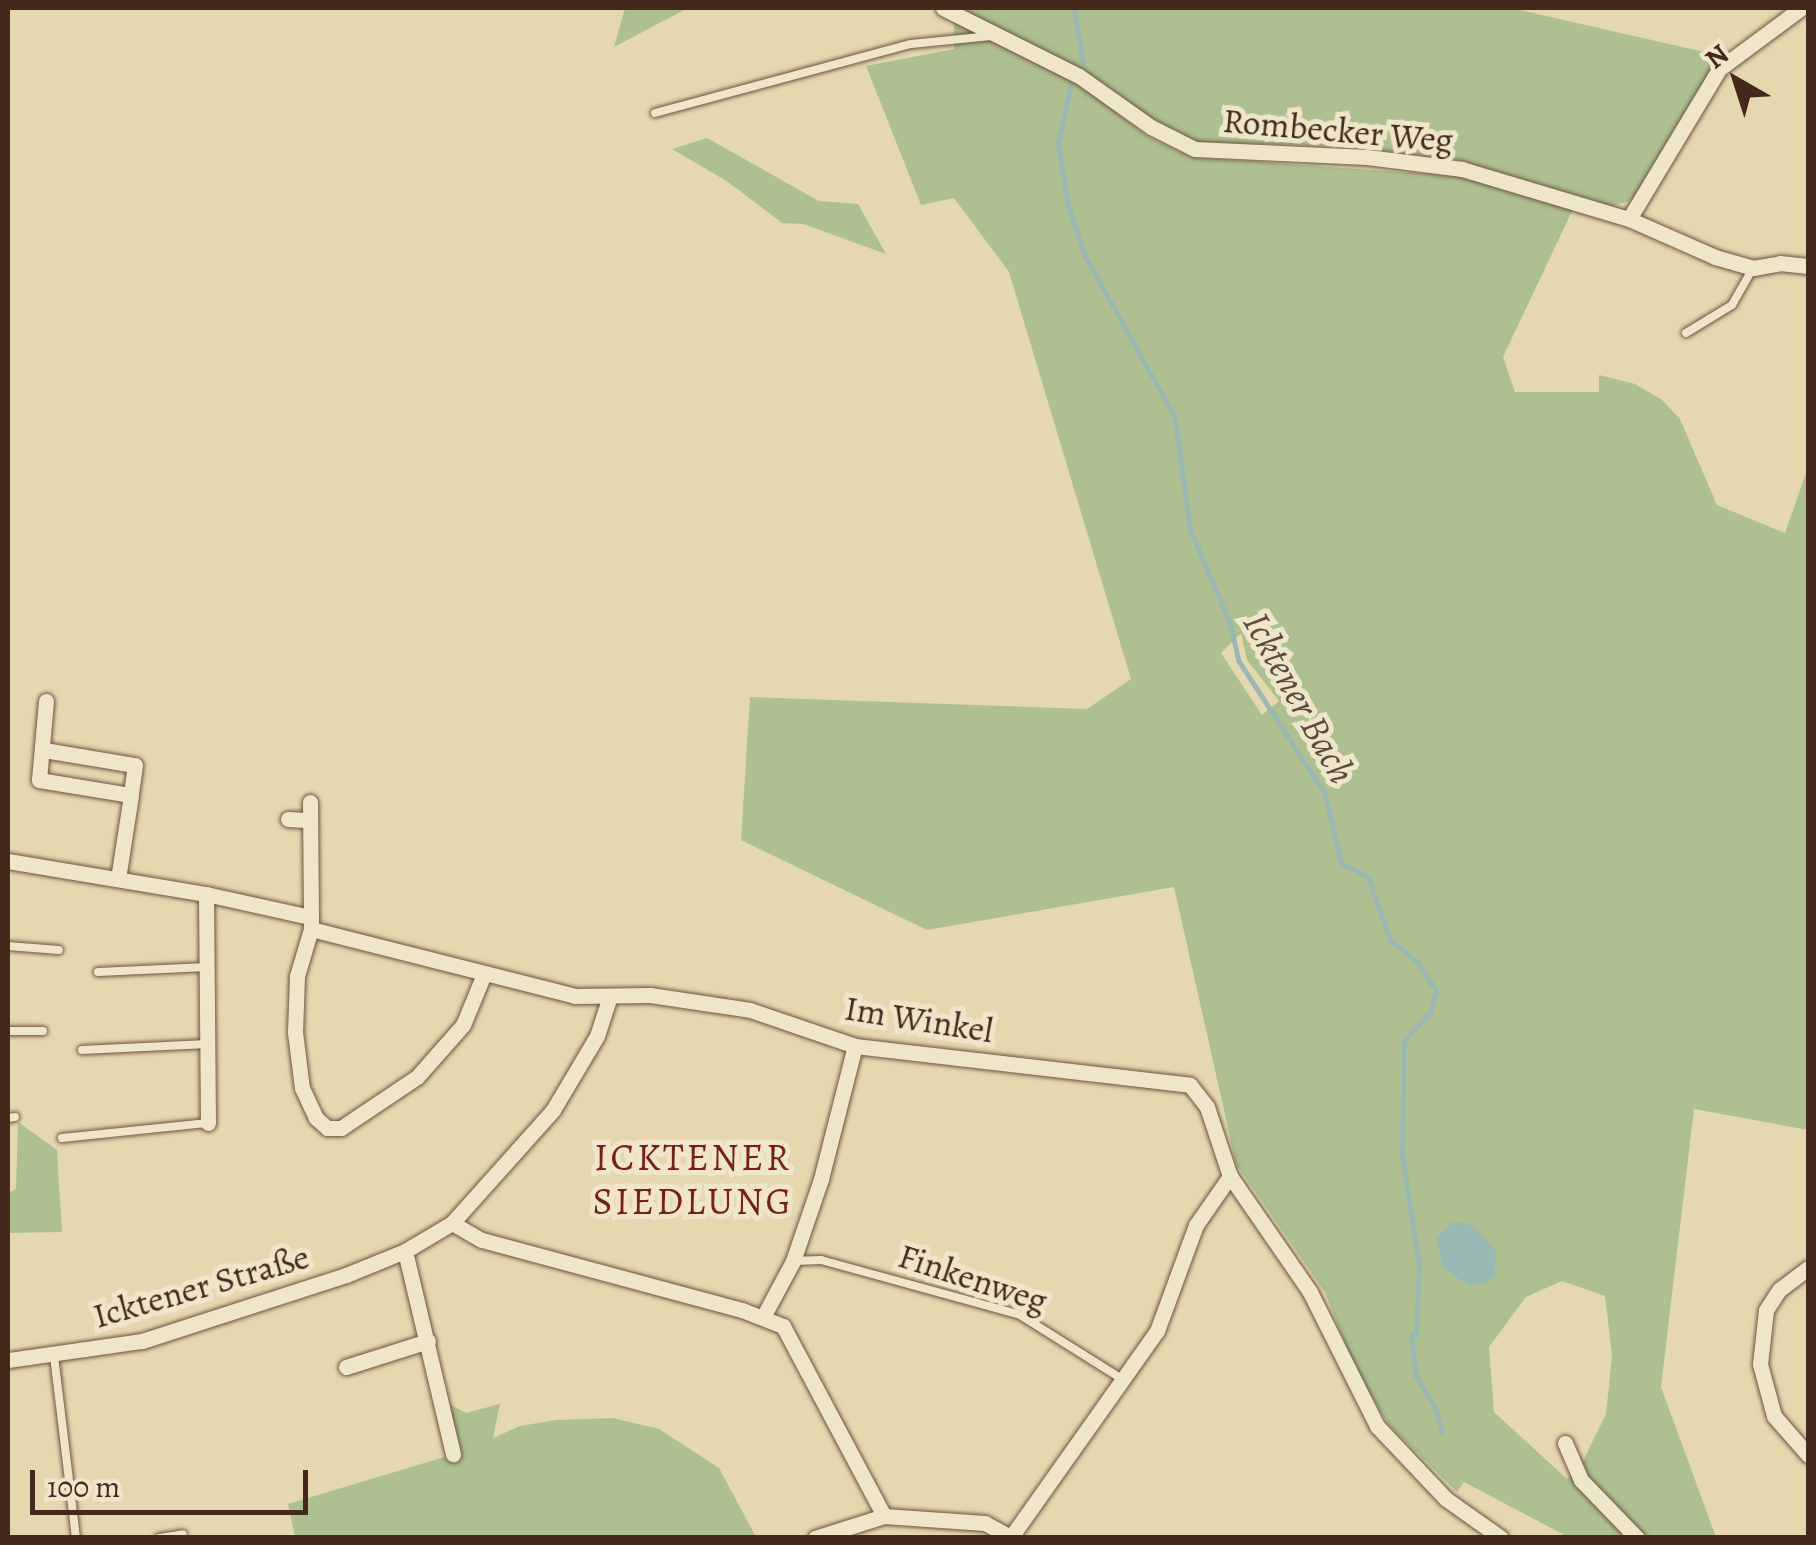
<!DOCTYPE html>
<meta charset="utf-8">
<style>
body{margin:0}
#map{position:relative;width:1816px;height:1545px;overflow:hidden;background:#e6d8ae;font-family:Alegreya,serif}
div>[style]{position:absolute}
.green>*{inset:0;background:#aec08f}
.water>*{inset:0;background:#99b8b4}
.stream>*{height:5px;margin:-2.5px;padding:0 2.5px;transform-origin:2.5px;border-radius:2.5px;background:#99b8b4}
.roads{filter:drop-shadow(0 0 2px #6c5540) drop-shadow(0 0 2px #6c5540)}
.lane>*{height:8px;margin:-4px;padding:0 4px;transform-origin:4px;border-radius:4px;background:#efe6ca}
.street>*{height:15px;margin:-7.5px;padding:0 7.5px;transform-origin:7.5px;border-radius:7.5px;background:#efe6ca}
span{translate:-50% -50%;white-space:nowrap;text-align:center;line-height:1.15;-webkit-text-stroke:10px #efe6ca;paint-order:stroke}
.street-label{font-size:35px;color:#44291c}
.water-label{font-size:38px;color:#594d42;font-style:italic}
.neighbourhood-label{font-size:38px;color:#7a1f14;letter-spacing:2.5px}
.frame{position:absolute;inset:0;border:10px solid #44291c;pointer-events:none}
.north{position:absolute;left:1686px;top:30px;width:100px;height:100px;-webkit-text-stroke:8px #efe6ca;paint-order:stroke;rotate:321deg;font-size:28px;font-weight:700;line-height:40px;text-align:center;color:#44291c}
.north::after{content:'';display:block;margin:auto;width:35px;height:45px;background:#44291c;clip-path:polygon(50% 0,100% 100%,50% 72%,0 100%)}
.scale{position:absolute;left:30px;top:1470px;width:278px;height:45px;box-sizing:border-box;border:5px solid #44291c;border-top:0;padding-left:12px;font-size:30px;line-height:35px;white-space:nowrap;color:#44291c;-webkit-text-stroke:8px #efe6ca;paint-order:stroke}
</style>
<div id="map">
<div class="green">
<i style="clip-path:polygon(625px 8px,688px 8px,614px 47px)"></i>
<i style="clip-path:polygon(evenodd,954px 8px,1511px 8px,1722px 56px,1633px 200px,1612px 206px,1458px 160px,1343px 146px,1194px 142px,1149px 119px,1095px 79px,1085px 89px,1148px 137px,1191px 157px,1457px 176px,1574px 207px,1503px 357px,1515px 392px,1599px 392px,1599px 375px,1635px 384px,1662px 400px,1680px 419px,1717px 505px,1785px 533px,1808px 467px,1808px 1130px,1694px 1109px,1661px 1387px,1716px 1537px,1568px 1537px,1464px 1482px,1457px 1492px,1389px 1425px,1356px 1372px,1325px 1292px,1236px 1164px,1174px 887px,927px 930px,741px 840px,750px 697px,1087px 709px,1131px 679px,1009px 272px,954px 198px,921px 205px,866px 66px,954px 49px,954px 8px,1241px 633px,1247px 660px,1279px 701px,1262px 715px,1221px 653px,1241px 633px,954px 8px,1562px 1281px,1605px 1296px,1612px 1356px,1606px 1414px,1581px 1465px,1567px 1479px,1494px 1412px,1489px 1347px,1526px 1297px,1562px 1281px)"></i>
<i style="clip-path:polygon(707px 138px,819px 201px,858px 204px,886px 254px,803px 224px,782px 223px,728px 182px,672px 149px)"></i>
<i style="clip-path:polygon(18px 1122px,57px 1150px,62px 1232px,8px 1233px,8px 1193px,16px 1189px)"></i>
<i style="clip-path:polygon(449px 1404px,466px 1413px,500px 1404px,493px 1438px,520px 1426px,556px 1420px,613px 1418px,659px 1429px,719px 1468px,756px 1537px,295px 1537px,288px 1504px,461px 1452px)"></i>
</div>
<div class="water">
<i style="clip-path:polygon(1453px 1222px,1473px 1225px,1496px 1250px,1495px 1275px,1486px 1283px,1469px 1286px,1443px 1268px,1436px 1237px)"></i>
</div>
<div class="stream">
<i style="left:1074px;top:8px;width:56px;rotate:80.7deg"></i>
<i style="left:1071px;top:83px;width:61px;rotate:102.2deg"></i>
<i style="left:1058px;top:143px;width:64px;rotate:81deg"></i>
<i style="left:1068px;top:206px;width:53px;rotate:71.2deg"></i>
<i style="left:1085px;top:256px;width:185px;rotate:60.9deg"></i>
<i style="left:1175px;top:418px;width:113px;rotate:82.4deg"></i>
<i style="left:1190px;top:530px;width:102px;rotate:66.9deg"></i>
<i style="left:1230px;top:624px;width:37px;rotate:77deg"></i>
<i style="left:1238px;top:660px;width:160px;rotate:57deg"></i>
<i style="left:1325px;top:794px;width:71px;rotate:76.9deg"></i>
<i style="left:1341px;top:863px;width:30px;rotate:27deg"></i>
<i style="left:1368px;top:877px;width:67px;rotate:70.8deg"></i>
<i style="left:1390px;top:940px;width:36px;rotate:39deg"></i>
<i style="left:1418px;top:963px;width:33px;rotate:57deg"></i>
<i style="left:1436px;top:991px;width:22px;rotate:106deg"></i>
<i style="left:1430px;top:1012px;width:39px;rotate:132deg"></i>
<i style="left:1404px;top:1041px;width:115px;rotate:91deg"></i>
<i style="left:1402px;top:1156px;width:109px;rotate:81.1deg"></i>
<i style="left:1419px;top:1264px;width:70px;rotate:92.5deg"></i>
<i style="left:1416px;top:1334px;width:5px;rotate:158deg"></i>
<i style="left:1411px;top:1336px;width:40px;rotate:82.9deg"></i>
<i style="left:1416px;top:1376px;width:37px;rotate:59deg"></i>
<i style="left:1435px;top:1408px;width:25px;rotate:74deg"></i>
</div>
<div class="roads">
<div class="lane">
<i style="left:655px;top:113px;width:265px;rotate:-15.1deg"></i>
<i style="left:911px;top:44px;width:80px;rotate:-5.7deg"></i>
<i style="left:1686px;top:333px;width:54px;rotate:-31.3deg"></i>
<i style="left:1732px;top:305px;width:43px;rotate:-60.4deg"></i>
<i style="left:8px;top:946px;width:51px;rotate:4.5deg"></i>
<i style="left:98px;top:972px;width:109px;rotate:-2.6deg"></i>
<i style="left:8px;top:1031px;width:35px"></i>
<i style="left:82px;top:1050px;width:125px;rotate:-2.7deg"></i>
<i style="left:8px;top:1118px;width:7px;rotate:-8deg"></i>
<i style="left:62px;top:1138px;width:147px;rotate:-5.9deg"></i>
<i style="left:793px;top:1261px;width:28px;rotate:-2deg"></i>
<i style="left:821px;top:1260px;width:206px;rotate:15.4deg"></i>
<i style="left:1020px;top:1315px;width:120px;rotate:32.1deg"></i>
<i style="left:54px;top:1356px;width:183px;rotate:83.1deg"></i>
<i style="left:159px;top:1538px;width:24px;rotate:-9deg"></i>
</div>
<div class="street">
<i style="left:943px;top:8px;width:152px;rotate:26.6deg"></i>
<i style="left:1079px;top:76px;width:88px;rotate:35.3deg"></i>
<i style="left:1151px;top:127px;width:49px;rotate:26.6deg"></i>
<i style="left:1195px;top:149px;width:172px;rotate:2.7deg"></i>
<i style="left:1367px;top:157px;width:96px;rotate:7.2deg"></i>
<i style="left:1462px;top:169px;width:174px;rotate:16.7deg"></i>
<i style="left:1629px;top:219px;width:94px;rotate:23.8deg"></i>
<i style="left:1715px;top:257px;width:40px;rotate:16deg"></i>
<i style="left:1753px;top:268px;width:27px;rotate:-10deg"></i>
<i style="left:1780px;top:263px;width:28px;rotate:6deg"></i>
<i style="left:1629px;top:219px;width:175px;rotate:-59deg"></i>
<i style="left:1719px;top:69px;width:102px;rotate:-36.6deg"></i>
<i style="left:46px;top:701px;width:79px;rotate:95.1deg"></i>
<i style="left:39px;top:780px;width:93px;rotate:9.3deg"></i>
<i style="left:131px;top:795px;width:85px;rotate:98.8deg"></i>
<i style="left:44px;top:750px;width:92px;rotate:9.4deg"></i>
<i style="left:135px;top:765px;width:30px;rotate:98deg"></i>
<i style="left:310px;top:802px;width:127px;rotate:89.5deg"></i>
<i style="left:311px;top:929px;width:49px;rotate:106.6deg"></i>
<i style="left:297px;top:976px;width:56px;rotate:92deg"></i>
<i style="left:295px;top:1032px;width:56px;rotate:82.9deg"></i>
<i style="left:302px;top:1088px;width:33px;rotate:65deg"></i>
<i style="left:316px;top:1118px;width:15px;rotate:42deg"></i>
<i style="left:327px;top:1128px;width:14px"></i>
<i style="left:341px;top:1128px;width:92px;rotate:-33.9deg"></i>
<i style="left:417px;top:1077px;width:69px;rotate:-48.5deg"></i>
<i style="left:463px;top:1025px;width:55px;rotate:-67.6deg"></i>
<i style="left:288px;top:819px;width:22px;rotate:3deg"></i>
<i style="left:8px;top:861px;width:201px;rotate:9.5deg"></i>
<i style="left:206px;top:894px;width:107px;rotate:12.5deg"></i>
<i style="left:206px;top:894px;width:229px;rotate:89.5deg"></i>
<i style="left:311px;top:929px;width:272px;rotate:14.2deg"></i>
<i style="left:575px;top:996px;width:75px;rotate:-0.8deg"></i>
<i style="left:650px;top:995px;width:101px;rotate:8.5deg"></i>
<i style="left:750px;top:1010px;width:111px;rotate:18.9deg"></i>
<i style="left:855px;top:1046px;width:337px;rotate:6.6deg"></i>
<i style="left:1190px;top:1085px;width:28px;rotate:52deg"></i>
<i style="left:1207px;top:1107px;width:73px;rotate:71.6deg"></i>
<i style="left:1230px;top:1176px;width:141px;rotate:55.4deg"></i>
<i style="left:1310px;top:1292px;width:150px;rotate:63.4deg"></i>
<i style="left:1377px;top:1426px;width:100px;rotate:46.6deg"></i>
<i style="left:1446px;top:1499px;width:67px;rotate:35.3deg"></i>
<i style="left:452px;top:1223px;width:34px;rotate:30deg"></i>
<i style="left:482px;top:1240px;width:269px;rotate:15.1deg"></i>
<i style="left:742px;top:1310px;width:44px;rotate:21.3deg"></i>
<i style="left:783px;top:1326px;width:215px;rotate:62deg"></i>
<i style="left:884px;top:1516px;width:101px;rotate:4deg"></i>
<i style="left:985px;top:1523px;width:31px;rotate:29deg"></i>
<i style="left:405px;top:1251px;width:209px;rotate:76.7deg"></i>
<i style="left:1808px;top:1268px;width:36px;rotate:143deg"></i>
<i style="left:1779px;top:1290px;width:24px;rotate:123deg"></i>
<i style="left:1766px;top:1310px;width:54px;rotate:96.3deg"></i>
<i style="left:1760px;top:1364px;width:54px;rotate:74.9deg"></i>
<i style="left:1774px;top:1416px;width:52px;rotate:48.9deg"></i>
<i style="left:763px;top:1317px;width:64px;rotate:-61.8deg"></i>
<i style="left:793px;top:1261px;width:87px;rotate:-71.1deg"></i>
<i style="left:821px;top:1179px;width:137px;rotate:-75.7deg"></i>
<i style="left:8px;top:1360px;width:135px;rotate:-8.1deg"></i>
<i style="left:142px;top:1341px;width:214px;rotate:-17.9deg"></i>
<i style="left:346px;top:1275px;width:64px;rotate:-22.1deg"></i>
<i style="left:405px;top:1251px;width:55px;rotate:-30.8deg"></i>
<i style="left:452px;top:1223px;width:152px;rotate:-48.2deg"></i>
<i style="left:553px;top:1110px;width:86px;rotate:-59.3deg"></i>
<i style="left:597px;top:1036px;width:40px;rotate:-72deg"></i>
<i style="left:346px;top:1367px;width:86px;rotate:-17.6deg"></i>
<i style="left:1565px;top:1443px;width:40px;rotate:66.6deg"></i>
<i style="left:1581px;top:1480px;width:81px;rotate:46deg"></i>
<i style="left:1011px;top:1537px;width:252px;rotate:-54.7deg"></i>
<i style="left:1157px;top:1331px;width:113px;rotate:-69.8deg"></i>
<i style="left:1196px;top:1225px;width:60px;rotate:-55.2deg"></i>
<i style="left:815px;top:1538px;width:72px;rotate:-17.7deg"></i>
</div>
</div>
<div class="street-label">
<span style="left:1338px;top:130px;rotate:5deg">Rombecker Weg</span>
<span style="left:919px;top:1019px;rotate:9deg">Im Winkel</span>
<span style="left:973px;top:1278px;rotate:18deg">Finkenweg</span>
<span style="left:201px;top:1286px;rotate:-16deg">Icktener Straße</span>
</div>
<div class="water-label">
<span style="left:1299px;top:698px;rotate:61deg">Icktener Bach</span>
</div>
<div class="neighbourhood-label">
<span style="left:693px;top:1180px">ICKTENER<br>SIEDLUNG</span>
</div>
<div class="frame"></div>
<div class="north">N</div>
<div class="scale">100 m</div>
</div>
